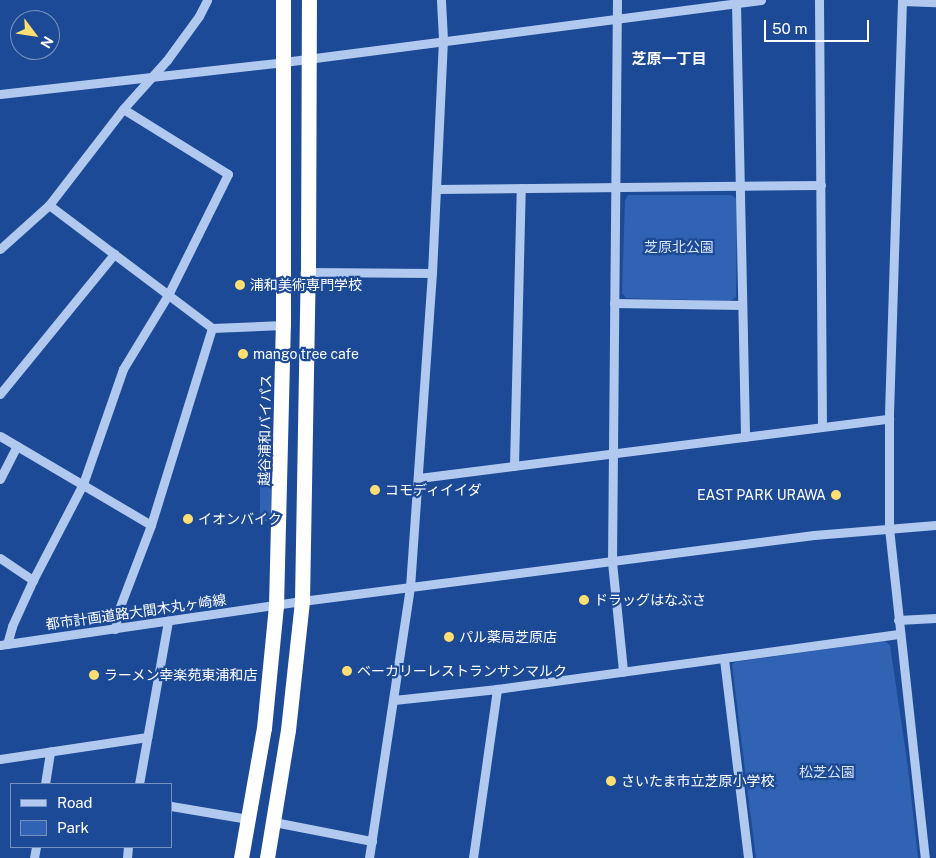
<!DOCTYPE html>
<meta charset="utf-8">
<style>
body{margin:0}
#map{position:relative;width:936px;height:858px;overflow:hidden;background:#1d4a96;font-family:"Public Sans","Noto Sans JP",sans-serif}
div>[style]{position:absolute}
.green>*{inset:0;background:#3163b4;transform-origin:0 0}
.minor>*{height:9px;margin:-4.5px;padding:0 4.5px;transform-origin:4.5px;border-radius:4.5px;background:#b1c9ef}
.highway>*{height:15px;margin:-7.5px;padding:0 7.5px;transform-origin:7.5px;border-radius:7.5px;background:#fff}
.dots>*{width:14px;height:14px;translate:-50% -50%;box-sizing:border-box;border:2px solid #1d4a96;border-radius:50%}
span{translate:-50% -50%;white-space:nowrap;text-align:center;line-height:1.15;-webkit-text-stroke:4.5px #1d4a96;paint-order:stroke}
.park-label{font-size:14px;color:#d8e5fb}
.poi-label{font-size:14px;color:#fff}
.left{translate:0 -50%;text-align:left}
.right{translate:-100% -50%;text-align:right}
.street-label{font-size:14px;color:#fff}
.neighbourhood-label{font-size:15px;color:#fff;font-weight:700}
.legend{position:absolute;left:10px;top:783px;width:162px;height:65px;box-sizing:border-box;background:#1d4a96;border:1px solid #7792c0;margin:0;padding:6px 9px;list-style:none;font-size:15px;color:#fff}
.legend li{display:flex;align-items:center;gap:10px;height:25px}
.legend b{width:25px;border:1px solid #7792c0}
.north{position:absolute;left:10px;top:10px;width:50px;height:50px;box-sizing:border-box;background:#1d4a96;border:1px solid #7792c0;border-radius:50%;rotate:121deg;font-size:14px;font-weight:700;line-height:20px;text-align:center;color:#fff}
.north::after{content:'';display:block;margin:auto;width:18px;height:22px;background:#fede70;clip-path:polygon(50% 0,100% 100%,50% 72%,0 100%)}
.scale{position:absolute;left:764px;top:20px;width:105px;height:22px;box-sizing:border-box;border:2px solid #fff;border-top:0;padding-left:6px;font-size:15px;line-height:18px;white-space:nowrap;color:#fff;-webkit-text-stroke:4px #1d4a96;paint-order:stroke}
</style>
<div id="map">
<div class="green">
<i style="clip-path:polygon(628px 195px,731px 195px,737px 199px,736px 297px,730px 301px,626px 298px,622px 293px,625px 200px)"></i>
<i style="left:263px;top:433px;width:10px;height:27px;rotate:6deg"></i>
<i style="left:260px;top:478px;width:12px;height:43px"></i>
<i style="clip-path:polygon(884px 641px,890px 645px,908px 768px,918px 858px,756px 858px,732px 665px,735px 662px)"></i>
</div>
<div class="minor">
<i style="left:617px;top:0;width:562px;rotate:90.51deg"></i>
<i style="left:612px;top:562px;width:110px;rotate:84.2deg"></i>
<i style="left:819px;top:0;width:426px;rotate:89.6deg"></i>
<i style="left:902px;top:0;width:419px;rotate:91.8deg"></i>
<i style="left:889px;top:419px;width:109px;rotate:90deg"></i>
<i style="left:889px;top:528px;width:332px;rotate:83.8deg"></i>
<i style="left:902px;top:1px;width:34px;rotate:2deg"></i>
<i style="left:736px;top:3px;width:434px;rotate:88.8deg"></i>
<i style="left:0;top:94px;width:286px;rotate:-6.4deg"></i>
<i style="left:284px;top:62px;width:481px;rotate:-7.4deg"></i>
<i style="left:436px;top:189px;width:385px;rotate:-0.6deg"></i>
<i style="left:49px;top:205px;width:204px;rotate:37deg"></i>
<i style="left:0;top:249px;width:66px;rotate:-41.9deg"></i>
<i style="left:49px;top:205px;width:121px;rotate:-52.4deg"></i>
<i style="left:123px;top:109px;width:66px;rotate:-48.1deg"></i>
<i style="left:167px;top:60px;width:54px;rotate:-54deg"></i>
<i style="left:199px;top:16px;width:18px;rotate:-63deg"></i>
<i style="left:308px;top:272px;width:124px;rotate:0.5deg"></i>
<i style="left:614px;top:303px;width:128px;rotate:0.9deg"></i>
<i style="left:0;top:394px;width:181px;rotate:-50.8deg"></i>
<i style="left:0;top:436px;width:175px;rotate:30.5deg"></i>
<i style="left:514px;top:466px;width:278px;rotate:-88.6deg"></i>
<i style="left:419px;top:478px;width:474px;rotate:-7.2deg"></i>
<i style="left:0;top:479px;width:37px;rotate:-63deg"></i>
<i style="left:0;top:558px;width:40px;rotate:34deg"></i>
<i style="left:898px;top:620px;width:38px;rotate:-3deg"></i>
<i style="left:115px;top:629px;width:20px;rotate:-79deg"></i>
<i style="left:119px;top:609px;width:90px;rotate:-69.1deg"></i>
<i style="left:151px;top:525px;width:206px;rotate:-72.8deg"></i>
<i style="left:212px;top:328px;width:71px;rotate:-2.4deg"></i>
<i style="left:7px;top:644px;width:19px;rotate:-74deg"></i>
<i style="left:12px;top:626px;width:51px;rotate:-65.5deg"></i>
<i style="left:33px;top:580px;width:108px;rotate:-62.5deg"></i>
<i style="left:83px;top:484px;width:122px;rotate:-70.8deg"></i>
<i style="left:123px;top:369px;width:87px;rotate:-58.7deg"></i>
<i style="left:168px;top:295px;width:135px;rotate:-63.6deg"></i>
<i style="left:228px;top:174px;width:123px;rotate:-148.2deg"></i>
<i style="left:0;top:645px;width:305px;rotate:-8.3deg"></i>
<i style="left:302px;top:601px;width:516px;rotate:-7.35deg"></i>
<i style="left:814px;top:535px;width:122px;rotate:-4.7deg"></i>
<i style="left:724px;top:659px;width:200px;rotate:83.1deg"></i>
<i style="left:394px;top:700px;width:104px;rotate:-6.1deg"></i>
<i style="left:497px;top:689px;width:407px;rotate:-7.8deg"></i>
<i style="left:0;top:759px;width:149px;rotate:-8.5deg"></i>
<i style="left:45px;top:784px;width:33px;rotate:-81deg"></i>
<i style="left:139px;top:784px;width:166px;rotate:-79.9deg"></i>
<i style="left:171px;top:806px;width:78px;rotate:9.6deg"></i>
<i style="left:274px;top:822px;width:100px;rotate:11deg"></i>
<i style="left:34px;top:858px;width:11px;rotate:-80deg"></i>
<i style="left:127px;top:858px;width:11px;rotate:-85deg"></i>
<i style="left:369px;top:858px;width:274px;rotate:-81.4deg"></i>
<i style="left:410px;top:587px;width:315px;rotate:-86deg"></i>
<i style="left:432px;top:273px;width:234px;rotate:-87.3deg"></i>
<i style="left:443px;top:39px;width:39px;rotate:-93deg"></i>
<i style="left:473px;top:858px;width:171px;rotate:-81.9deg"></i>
</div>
<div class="highway">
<i style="left:241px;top:858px;width:132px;rotate:-80deg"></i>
<i style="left:264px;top:728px;width:123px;rotate:-84.4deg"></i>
<i style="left:276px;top:606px;width:281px;rotate:-88.6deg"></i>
<i style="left:283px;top:325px;width:325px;rotate:-90deg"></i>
<i style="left:267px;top:858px;width:130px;rotate:-80.7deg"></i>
<i style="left:288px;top:730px;width:130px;rotate:-83.8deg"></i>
<i style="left:302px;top:601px;width:329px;rotate:-89deg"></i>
<i style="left:308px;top:272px;width:272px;rotate:-89.8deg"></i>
</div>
<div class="dots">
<i style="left:240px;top:285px;background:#fede70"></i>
<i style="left:243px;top:354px;background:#fede70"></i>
<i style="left:375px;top:490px;background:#fede70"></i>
<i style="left:836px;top:495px;background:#fede70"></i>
<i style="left:188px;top:519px;background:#fede70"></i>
<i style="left:584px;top:600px;background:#fede70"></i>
<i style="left:449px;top:637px;background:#fede70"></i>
<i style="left:347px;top:671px;background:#fede70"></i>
<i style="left:94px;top:675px;background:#fede70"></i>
<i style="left:611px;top:781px;background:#fede70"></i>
</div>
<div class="park-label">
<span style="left:679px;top:247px">芝原北公園</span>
<span style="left:827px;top:772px">松芝公園</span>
</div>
<div class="poi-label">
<span class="left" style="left:250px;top:285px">浦和美術専門学校</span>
<span class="left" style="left:253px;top:354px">mango tree cafe</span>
<span class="left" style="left:385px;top:490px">コモディイイダ</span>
<span class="right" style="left:826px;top:495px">EAST PARK URAWA</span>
<span class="left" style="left:198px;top:519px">イオンバイク</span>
<span class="left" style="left:594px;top:600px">ドラッグはなぶさ</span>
<span class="left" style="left:459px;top:637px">パル薬局芝原店</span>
<span class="left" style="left:357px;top:671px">ベーカリーレストランサンマルク</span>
<span class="left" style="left:104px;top:675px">ラーメン幸楽苑東浦和店</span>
<span class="left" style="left:621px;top:781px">さいたま市立芝原小学校</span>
</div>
<div class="street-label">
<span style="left:265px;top:430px;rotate:-89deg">越谷浦和バイパス</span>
<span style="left:136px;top:612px;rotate:-8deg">都市計画道路大間木丸ヶ崎線</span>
</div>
<div class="neighbourhood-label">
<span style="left:669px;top:59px">芝原一丁目</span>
</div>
<ul class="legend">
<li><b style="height:6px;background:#b1c9ef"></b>Road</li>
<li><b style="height:14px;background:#3163b4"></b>Park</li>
</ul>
<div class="north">N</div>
<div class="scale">50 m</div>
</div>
